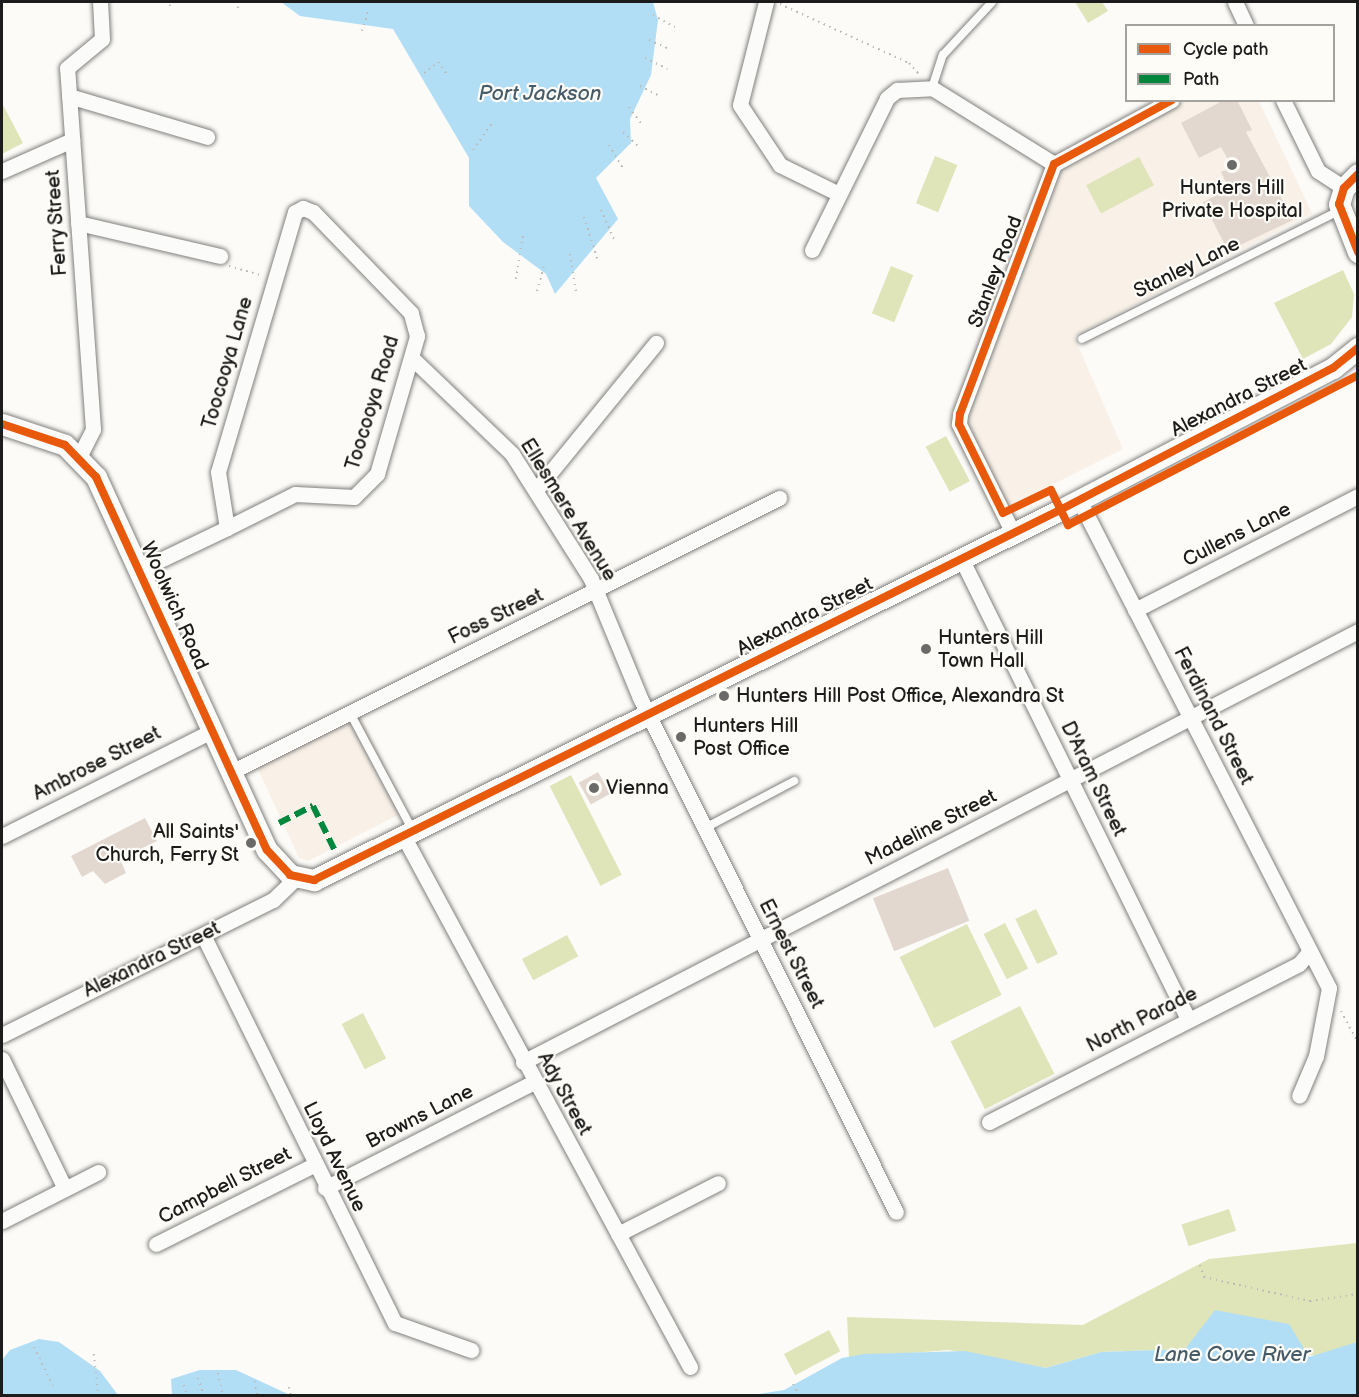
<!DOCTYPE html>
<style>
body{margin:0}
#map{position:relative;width:1359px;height:1397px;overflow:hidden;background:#fcfbf8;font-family:"Balsamiq Sans",sans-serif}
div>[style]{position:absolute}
.built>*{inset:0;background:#f9f1e8}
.green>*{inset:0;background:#dfe5b9;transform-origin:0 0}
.water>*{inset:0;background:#b2def5}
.building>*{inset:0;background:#e2d8d0;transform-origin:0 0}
.path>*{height:2px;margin-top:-1px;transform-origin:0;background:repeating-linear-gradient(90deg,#bbbab8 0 1.5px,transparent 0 6px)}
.roads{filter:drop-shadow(0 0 2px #81807f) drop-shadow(0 0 2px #81807f)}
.lane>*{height:8px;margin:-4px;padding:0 4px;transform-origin:4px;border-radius:4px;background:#fbfbf9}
.street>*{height:15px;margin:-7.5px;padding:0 7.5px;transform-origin:7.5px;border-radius:7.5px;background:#fbfbf9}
.secondary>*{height:21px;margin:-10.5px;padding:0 10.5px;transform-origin:10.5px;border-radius:10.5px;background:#fbfbf9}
.quiet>*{height:6px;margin-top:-3px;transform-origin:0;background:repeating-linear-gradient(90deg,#00873e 0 12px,transparent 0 18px)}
.cycleway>*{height:8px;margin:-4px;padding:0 4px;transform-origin:4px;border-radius:4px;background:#e8590c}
.dots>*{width:16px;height:16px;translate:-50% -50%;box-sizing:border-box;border:3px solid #fdfcf7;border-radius:50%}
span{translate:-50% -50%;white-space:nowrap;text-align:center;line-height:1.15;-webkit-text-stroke:4.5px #fdfcf7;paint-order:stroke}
.poi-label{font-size:20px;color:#1c1c1c}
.left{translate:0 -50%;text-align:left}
.right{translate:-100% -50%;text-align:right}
.street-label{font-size:20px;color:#1c1c1c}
.water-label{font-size:21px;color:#465b68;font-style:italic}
.frame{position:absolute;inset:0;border:3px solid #1c1c1c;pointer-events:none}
.legend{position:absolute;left:1125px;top:24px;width:210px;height:78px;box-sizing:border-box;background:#fdfcf7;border:2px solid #a3a29f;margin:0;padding:8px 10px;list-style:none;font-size:18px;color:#1c1c1c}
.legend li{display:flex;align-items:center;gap:12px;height:30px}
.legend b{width:30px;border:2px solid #a3a29f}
</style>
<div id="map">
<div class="built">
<i style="clip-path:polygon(1186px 101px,1259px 101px,1312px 213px,1074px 336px,1123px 449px,1008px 507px,961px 418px,1065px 163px)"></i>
<i style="clip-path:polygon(360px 715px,406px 811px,308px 861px,299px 858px,256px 765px)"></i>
</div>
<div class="green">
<i style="clip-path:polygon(1075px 2px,1102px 2px,1108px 11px,1088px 23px)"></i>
<i style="clip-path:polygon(2px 103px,23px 143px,2px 154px)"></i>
<i style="left:935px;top:156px;width:24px;height:51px;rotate:22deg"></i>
<i style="left:1139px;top:157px;width:32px;height:60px;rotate:62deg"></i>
<i style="left:891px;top:266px;width:24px;height:51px;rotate:22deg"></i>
<i style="clip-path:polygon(1343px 270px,1354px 294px,1352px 317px,1331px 344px,1303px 359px,1274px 303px)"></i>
<i style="left:946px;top:436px;width:51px;height:23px;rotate:62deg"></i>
<i style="left:571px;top:775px;width:112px;height:24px;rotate:63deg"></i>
<i style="left:1036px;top:909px;width:50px;height:23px;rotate:64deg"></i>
<i style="left:1005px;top:923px;width:51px;height:24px;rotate:63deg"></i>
<i style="left:967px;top:924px;width:79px;height:75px;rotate:64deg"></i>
<i style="left:567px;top:935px;width:24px;height:51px;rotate:62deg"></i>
<i style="left:1020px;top:1006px;width:76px;height:78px;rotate:63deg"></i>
<i style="left:363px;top:1013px;width:51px;height:24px;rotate:63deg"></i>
<i style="left:1229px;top:1209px;width:23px;height:50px;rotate:72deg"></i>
<i style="clip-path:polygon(1357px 1243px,1357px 1342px,1322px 1357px,1197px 1335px,1185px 1349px,1101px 1352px,1046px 1368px,949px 1350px,849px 1358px,847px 1317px,1083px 1325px,1209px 1259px)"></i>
<i style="left:829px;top:1330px;width:24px;height:51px;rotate:62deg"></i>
</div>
<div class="water">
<i style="clip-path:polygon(281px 2px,653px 2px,658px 20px,651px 75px,630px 119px,631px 143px,596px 178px,618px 219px,555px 294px,546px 274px,503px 242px,469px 206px,469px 158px,393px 29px,300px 16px)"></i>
<i style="clip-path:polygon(1215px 1310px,1289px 1324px,1309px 1357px,1357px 1342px,1357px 1395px,753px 1395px,784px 1390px,842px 1358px,864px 1354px,965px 1351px,1046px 1368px,1101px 1352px,1185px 1349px)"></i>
<i style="clip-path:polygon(39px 1339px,59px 1342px,100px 1371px,118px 1395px,2px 1395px,2px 1360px,10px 1350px)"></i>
<i style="clip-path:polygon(200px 1370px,236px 1370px,290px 1395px,172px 1395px,171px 1379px)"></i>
</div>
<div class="building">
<i style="clip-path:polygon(1224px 100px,1237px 100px,1252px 130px,1246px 132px,1293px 220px,1228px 251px,1203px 202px,1229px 189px,1221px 172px,1232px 167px,1221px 147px,1199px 158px,1181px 123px)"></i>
<i style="left:598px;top:772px;width:25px;height:22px;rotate:61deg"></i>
<i style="clip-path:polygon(145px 818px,157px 841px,120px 859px,126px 873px,105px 884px,93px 871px,82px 877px,71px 856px)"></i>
<i style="left:948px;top:868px;width:57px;height:81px;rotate:68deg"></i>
</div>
<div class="path">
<i style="left:780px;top:4px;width:142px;rotate:24.6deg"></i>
<i style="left:909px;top:63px;width:15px;rotate:48deg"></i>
<i style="left:170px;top:6px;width:4px;rotate:-76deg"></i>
<i style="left:238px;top:8px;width:6px;rotate:-81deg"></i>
<i style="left:653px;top:15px;width:25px;rotate:29deg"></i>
<i style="left:362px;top:31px;width:21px;rotate:-73deg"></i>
<i style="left:649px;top:40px;width:22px;rotate:24deg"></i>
<i style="left:645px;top:58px;width:25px;rotate:26deg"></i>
<i style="left:424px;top:73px;width:18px;rotate:-38deg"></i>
<i style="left:438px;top:62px;width:14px;rotate:54deg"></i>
<i style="left:640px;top:86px;width:20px;rotate:27deg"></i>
<i style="left:629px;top:107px;width:22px;rotate:54deg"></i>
<i style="left:623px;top:132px;width:23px;rotate:43deg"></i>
<i style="left:609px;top:145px;width:27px;rotate:59deg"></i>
<i style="left:473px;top:150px;width:35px;rotate:-55deg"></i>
<i style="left:601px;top:210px;width:34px;rotate:66deg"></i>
<i style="left:584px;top:217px;width:46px;rotate:72.3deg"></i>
<i style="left:570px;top:254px;width:38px;rotate:81deg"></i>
<i style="left:229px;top:266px;width:33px;rotate:16deg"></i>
<i style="left:516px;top:279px;width:47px;rotate:-81.3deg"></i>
<i style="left:537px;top:291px;width:25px;rotate:-74deg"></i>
<i style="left:1017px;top:507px;width:38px;rotate:-27deg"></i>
<i style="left:1051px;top:490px;width:5px;rotate:68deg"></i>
<i style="left:1341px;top:1011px;width:36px;rotate:62deg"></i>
<i style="left:1200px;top:1265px;width:13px;rotate:72deg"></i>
<i style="left:1204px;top:1277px;width:109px;rotate:12.8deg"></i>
<i style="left:1310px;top:1301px;width:49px;rotate:-8.3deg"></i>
<i style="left:34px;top:1347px;width:43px;rotate:64deg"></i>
<i style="left:94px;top:1354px;width:40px;rotate:84.3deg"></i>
<i style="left:218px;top:1373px;width:24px;rotate:78deg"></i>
<i style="left:198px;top:1378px;width:19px;rotate:72deg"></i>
<i style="left:255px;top:1381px;width:15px;rotate:82deg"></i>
<i style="left:793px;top:1384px;width:14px;rotate:60deg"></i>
<i style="left:184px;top:1385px;width:11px;rotate:75deg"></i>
<i style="left:289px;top:1387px;width:9px;rotate:77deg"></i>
</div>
<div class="roads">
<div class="lane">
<i style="left:932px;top:88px;width:35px;rotate:-72deg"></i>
<i style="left:943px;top:55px;width:72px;rotate:-47.2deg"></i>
<i style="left:1082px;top:339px;width:287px;rotate:-26.5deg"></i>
<i style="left:350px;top:713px;width:134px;rotate:61.9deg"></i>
<i style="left:705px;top:828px;width:101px;rotate:-27.8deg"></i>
</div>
<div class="street">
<i style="left:766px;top:2px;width:106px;rotate:104.2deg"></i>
<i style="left:740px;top:105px;width:72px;rotate:56.3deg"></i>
<i style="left:780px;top:165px;width:66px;rotate:26.2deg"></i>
<i style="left:1235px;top:2px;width:26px;rotate:65deg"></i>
<i style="left:69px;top:96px;width:144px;rotate:16.5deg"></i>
<i style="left:1283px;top:100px;width:79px;rotate:63.8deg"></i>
<i style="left:1318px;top:171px;width:31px;rotate:33deg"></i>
<i style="left:2px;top:171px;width:77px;rotate:-23.9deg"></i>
<i style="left:78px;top:223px;width:146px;rotate:13.1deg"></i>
<i style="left:812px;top:250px;width:169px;rotate:-63.7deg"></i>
<i style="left:887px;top:98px;width:13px;rotate:-39deg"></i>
<i style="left:897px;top:90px;width:35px;rotate:-3deg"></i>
<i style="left:932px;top:88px;width:144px;rotate:31.9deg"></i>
<i style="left:412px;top:358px;width:139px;rotate:43.8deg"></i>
<i style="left:512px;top:454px;width:148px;rotate:57.7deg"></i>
<i style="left:591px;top:579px;width:129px;rotate:67.6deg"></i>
<i style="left:640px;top:698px;width:574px;rotate:63.52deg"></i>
<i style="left:80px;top:455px;width:29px;rotate:-63deg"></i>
<i style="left:93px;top:429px;width:362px;rotate:-94.1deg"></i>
<i style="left:67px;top:68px;width:45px;rotate:-39.6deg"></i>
<i style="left:102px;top:39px;width:37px;rotate:-93deg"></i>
<i style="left:536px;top:490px;width:190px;rotate:-50.8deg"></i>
<i style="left:1079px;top:500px;width:548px;rotate:62.87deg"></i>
<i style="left:1329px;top:988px;width:69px;rotate:100.8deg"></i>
<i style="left:1316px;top:1056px;width:43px;rotate:113deg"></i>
<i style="left:1013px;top:533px;width:122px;rotate:-116.4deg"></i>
<i style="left:959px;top:424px;width:10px;rotate:-84deg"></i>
<i style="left:960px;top:414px;width:267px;rotate:-69.4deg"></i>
<i style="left:1054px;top:164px;width:134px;rotate:-28.5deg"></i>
<i style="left:961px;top:558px;width:514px;rotate:63.78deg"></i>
<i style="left:140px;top:571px;width:18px;rotate:-29deg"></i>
<i style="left:156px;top:562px;width:79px;rotate:-25.6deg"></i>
<i style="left:227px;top:528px;width:76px;rotate:-26.6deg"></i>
<i style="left:295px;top:494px;width:59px;rotate:2.9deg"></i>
<i style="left:354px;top:497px;width:33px;rotate:-45deg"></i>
<i style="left:377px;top:474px;width:144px;rotate:-73.8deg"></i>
<i style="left:417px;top:336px;width:24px;rotate:-105deg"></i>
<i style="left:411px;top:313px;width:141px;rotate:-134.1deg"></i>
<i style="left:313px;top:212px;width:11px;rotate:-158deg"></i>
<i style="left:303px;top:208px;width:9px;rotate:153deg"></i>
<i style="left:295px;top:212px;width:271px;rotate:106.5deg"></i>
<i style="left:218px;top:472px;width:57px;rotate:80.9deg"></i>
<i style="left:1135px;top:610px;width:250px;rotate:-27.1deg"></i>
<i style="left:231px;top:772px;width:613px;rotate:-26.57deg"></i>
<i style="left:2px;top:836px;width:235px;rotate:-26.6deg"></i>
<i style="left:405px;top:839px;width:600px;rotate:61.64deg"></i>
<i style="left:203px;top:935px;width:433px;rotate:63.7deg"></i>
<i style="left:395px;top:1323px;width:81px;rotate:19.6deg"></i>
<i style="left:2px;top:1035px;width:303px;rotate:-26.5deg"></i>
<i style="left:273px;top:900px;width:33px;rotate:-44deg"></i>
<i style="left:2px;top:1059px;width:144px;rotate:64.1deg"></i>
<i style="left:523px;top:1062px;width:940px;rotate:-27.3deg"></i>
<i style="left:989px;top:1122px;width:348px;rotate:-27deg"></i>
<i style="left:1299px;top:964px;width:17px;rotate:-50deg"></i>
<i style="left:325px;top:1188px;width:234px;rotate:-26.9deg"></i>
<i style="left:2px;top:1221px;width:108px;rotate:-27deg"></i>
<i style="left:618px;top:1234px;width:112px;rotate:-27deg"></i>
<i style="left:156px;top:1244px;width:177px;rotate:-26.6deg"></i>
</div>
<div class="secondary">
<i style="left:1358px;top:174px;width:20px;rotate:135deg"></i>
<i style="left:1344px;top:188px;width:17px;rotate:107deg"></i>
<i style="left:1339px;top:204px;width:52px;rotate:68.4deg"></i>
<i style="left:2px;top:424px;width:66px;rotate:18.4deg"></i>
<i style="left:65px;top:445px;width:45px;rotate:45.9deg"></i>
<i style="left:96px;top:477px;width:410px;rotate:65.4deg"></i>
<i style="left:267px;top:850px;width:34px;rotate:47deg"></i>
<i style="left:290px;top:875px;width:25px;rotate:12deg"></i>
<i style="left:314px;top:880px;width:833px;rotate:-26.38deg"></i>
<i style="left:1060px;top:510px;width:308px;rotate:-27.5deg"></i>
<i style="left:1333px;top:368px;width:32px;rotate:-39deg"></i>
</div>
</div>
<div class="quiet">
<i style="left:279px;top:823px;width:38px;rotate:-27deg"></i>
<i style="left:313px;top:806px;width:50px;rotate:63.9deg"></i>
</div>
<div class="cycleway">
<i style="left:1172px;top:100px;width:134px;rotate:151.5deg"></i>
<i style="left:1054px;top:164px;width:267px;rotate:110.6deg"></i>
<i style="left:960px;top:414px;width:10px;rotate:96deg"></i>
<i style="left:959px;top:424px;width:99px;rotate:63.7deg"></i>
<i style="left:1003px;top:513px;width:53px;rotate:-25.6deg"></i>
<i style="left:1051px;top:490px;width:39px;rotate:64deg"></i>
<i style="left:1068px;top:525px;width:326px;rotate:-27.3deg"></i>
<i style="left:1358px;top:174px;width:20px;rotate:135deg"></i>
<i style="left:1344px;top:188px;width:17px;rotate:107deg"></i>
<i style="left:1339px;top:204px;width:52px;rotate:68.4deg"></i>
<i style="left:2px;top:424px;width:66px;rotate:18.4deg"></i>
<i style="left:65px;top:445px;width:45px;rotate:45.9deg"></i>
<i style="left:96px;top:477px;width:410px;rotate:65.4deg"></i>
<i style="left:267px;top:850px;width:34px;rotate:47deg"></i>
<i style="left:290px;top:875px;width:25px;rotate:12deg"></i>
<i style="left:314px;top:880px;width:833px;rotate:-26.38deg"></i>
<i style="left:1060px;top:510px;width:308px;rotate:-27.5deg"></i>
<i style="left:1333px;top:368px;width:32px;rotate:-39deg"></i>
</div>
<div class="dots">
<i style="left:1232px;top:165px;background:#6a6a69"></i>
<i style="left:926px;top:649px;background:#6a6a69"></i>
<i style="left:724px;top:696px;background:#6a6a69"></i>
<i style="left:681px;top:737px;background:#6a6a69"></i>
<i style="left:594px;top:788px;background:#6a6a69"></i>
<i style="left:251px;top:843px;background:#6a6a69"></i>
</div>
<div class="poi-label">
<span style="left:1232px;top:200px">Hunters Hill<br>Private Hospital</span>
<span class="left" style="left:938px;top:650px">Hunters Hill<br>Town Hall</span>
<span class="left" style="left:736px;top:696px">Hunters Hill Post Office, Alexandra St</span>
<span class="left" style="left:693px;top:738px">Hunters Hill<br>Post Office</span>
<span class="left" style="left:606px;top:788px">Vienna</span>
<span class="right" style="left:239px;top:844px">All Saints'<br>Church, Ferry St</span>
</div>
<div class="street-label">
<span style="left:57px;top:223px;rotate:-94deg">Ferry Street</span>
<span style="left:1187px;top:268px;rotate:-26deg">Stanley Lane</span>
<span style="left:996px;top:272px;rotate:-69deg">Stanley Road</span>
<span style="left:228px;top:363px;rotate:-74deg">Toocooya Lane</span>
<span style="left:1239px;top:398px;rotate:-27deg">Alexandra Street</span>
<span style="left:373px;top:403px;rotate:-73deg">Toocooya Road</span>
<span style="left:568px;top:510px;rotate:58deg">Ellesmere Avenue</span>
<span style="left:1237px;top:535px;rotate:-27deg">Cullens Lane</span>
<span style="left:174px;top:606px;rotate:66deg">Woolwich Road</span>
<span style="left:496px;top:617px;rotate:-26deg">Foss Street</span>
<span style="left:805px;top:617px;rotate:-27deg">Alexandra Street</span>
<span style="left:1213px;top:716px;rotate:63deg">Ferdinand Street</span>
<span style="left:97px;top:764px;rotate:-27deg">Ambrose Street</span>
<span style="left:1093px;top:779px;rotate:64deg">D'Aram Street</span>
<span style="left:931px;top:828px;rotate:-27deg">Madeline Street</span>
<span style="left:791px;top:954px;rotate:63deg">Ernest Street</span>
<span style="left:152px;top:960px;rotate:-26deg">Alexandra Street</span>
<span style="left:1142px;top:1020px;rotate:-27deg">North Parade</span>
<span style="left:564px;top:1094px;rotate:61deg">Ady Street</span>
<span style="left:420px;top:1117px;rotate:-27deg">Browns Lane</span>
<span style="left:334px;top:1157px;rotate:64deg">Lloyd Avenue</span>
<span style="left:225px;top:1186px;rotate:-27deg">Campbell Street</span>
</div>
<div class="water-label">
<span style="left:540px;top:94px">Port Jackson</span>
<span style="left:1232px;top:1355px">Lane Cove River</span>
</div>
<div class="frame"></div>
<ul class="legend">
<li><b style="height:8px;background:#e8590c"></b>Cycle path</li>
<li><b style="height:8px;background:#00873e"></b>Path</li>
</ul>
</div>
